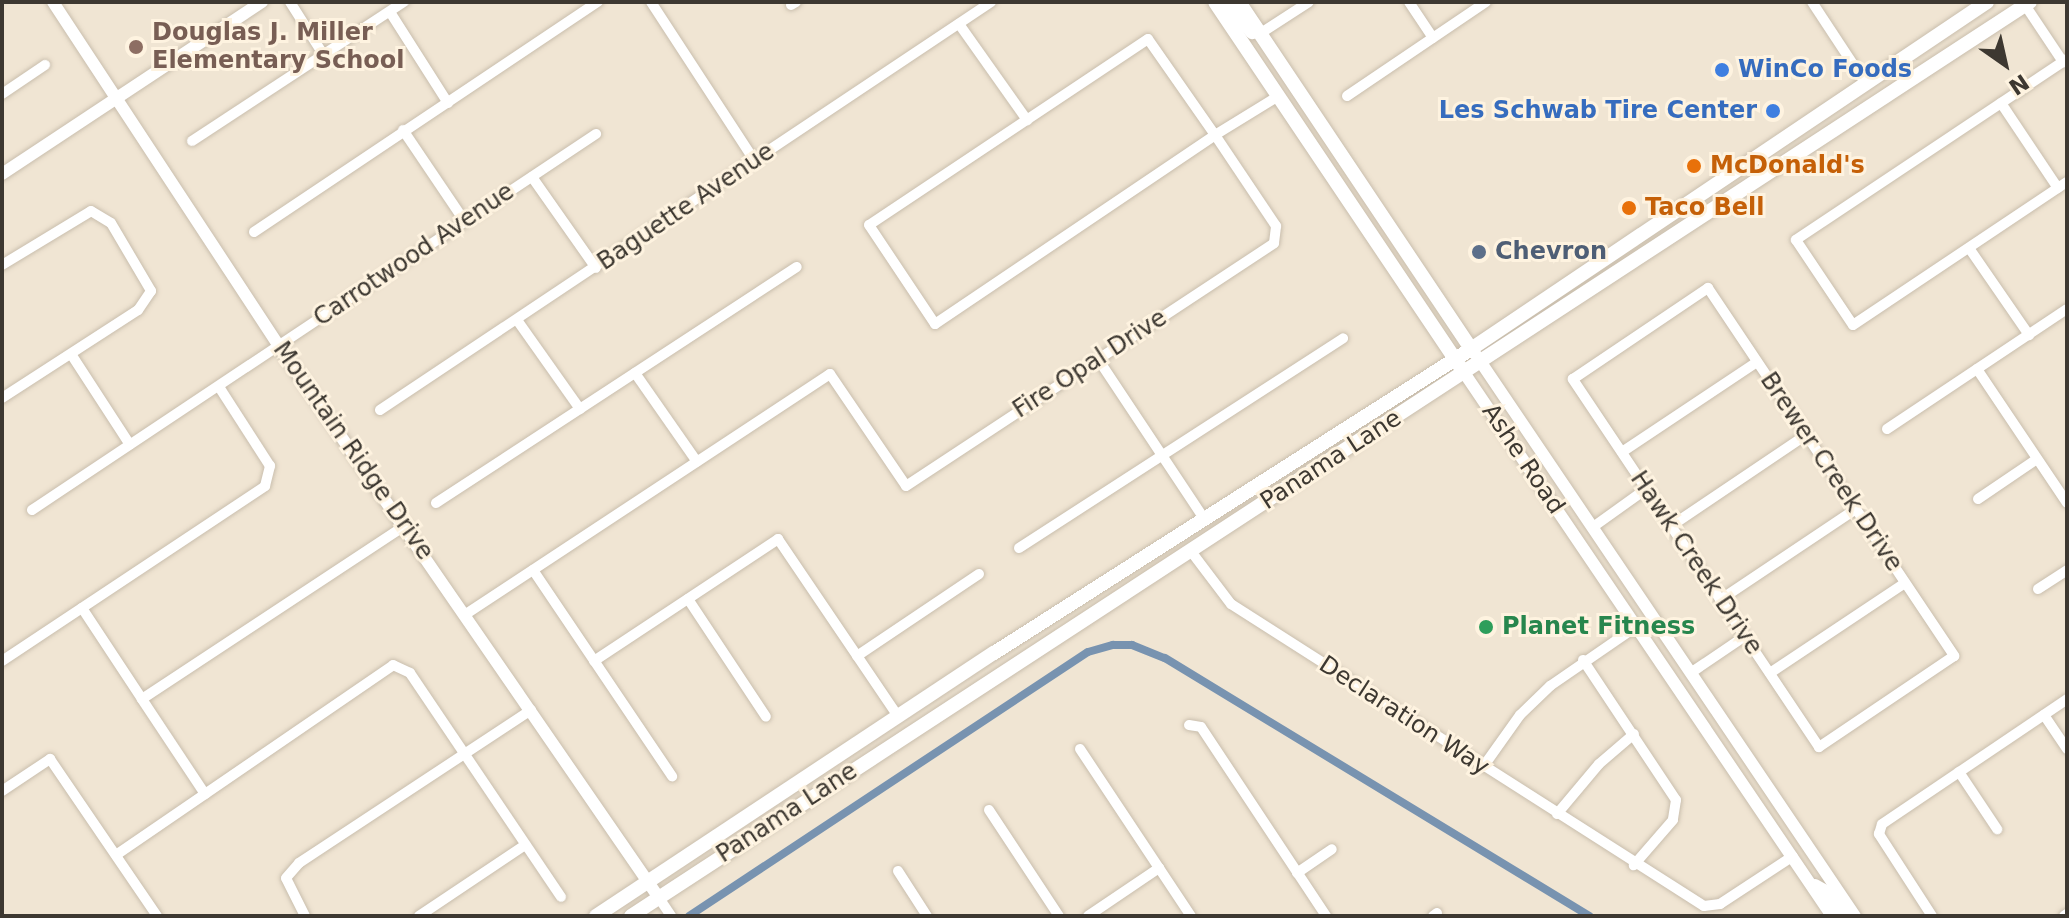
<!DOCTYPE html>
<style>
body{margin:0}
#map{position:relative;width:2069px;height:918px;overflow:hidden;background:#f0e5d3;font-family:"DejaVu Sans",sans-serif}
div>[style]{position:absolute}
.canal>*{height:8px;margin:-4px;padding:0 4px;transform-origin:4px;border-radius:4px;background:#7893b0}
.roads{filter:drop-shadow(0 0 2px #c9bead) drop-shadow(0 0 2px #c9bead)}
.minor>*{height:10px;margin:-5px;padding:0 5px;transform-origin:5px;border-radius:5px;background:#fff}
.tertiary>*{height:12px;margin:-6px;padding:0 6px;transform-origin:6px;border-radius:6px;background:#fff}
.secondary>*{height:14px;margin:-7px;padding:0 7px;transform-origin:7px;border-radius:7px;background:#fff}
.dots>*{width:22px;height:22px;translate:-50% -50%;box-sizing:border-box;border:4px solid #fef3e0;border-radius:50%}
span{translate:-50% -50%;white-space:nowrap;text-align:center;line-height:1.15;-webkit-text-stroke:6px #fef3e0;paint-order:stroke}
.education-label{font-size:24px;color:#785e54;font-weight:700}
.left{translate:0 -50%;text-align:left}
.shop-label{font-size:24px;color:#366cbe;font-weight:700}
.right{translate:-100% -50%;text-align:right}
.food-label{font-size:24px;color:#c56008;font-weight:700}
.street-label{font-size:24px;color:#3d3831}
.service-label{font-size:24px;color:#4e5e75;font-weight:700}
.leisure-label{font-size:24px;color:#27864d;font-weight:700}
.frame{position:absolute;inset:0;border:4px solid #3d3831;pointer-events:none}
.north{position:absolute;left:1965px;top:24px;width:80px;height:80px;-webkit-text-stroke:6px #fef3e0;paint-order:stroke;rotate:146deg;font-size:22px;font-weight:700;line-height:32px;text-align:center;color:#3d3831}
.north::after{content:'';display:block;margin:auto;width:28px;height:36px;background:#3d3831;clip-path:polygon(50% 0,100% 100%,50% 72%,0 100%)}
</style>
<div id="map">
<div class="canal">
<i style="left:689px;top:916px;width:478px;rotate:-33.5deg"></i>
<i style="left:1088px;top:652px;width:26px;rotate:-16deg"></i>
<i style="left:1113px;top:645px;width:19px"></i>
<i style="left:1132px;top:645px;width:35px;rotate:22deg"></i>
<i style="left:1165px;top:658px;width:497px;rotate:31.3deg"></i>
</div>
<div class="roads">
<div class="minor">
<i style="left:290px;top:2px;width:62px;rotate:57.6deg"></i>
<i style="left:651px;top:2px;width:189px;rotate:56.9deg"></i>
<i style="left:1409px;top:2px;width:43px;rotate:56.3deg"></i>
<i style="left:1812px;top:2px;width:98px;rotate:56.6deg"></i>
<i style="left:791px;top:5px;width:6px;rotate:-31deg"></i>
<i style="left:2025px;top:5px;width:69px;rotate:56.3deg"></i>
<i style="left:390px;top:12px;width:108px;rotate:57.5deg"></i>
<i style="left:959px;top:24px;width:118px;rotate:54.7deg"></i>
<i style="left:1261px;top:33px;width:57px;rotate:-32.9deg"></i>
<i style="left:2067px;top:59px;width:326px;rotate:146.3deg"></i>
<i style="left:1796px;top:240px;width:102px;rotate:56.2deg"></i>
<i style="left:1853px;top:325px;width:257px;rotate:-33.8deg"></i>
<i style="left:2px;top:94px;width:52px;rotate:-34deg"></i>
<i style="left:1347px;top:96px;width:168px;rotate:-34.1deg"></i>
<i style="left:2001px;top:103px;width:102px;rotate:56.2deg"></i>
<i style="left:403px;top:130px;width:111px;rotate:56deg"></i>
<i style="left:192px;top:141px;width:254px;rotate:-33.3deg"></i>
<i style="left:532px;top:177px;width:111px;rotate:54.9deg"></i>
<i style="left:254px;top:232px;width:414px;rotate:-33.8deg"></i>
<i style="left:1969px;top:248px;width:106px;rotate:55.4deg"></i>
<i style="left:2px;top:265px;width:104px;rotate:-31.2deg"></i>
<i style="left:91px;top:211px;width:23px;rotate:31deg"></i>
<i style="left:111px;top:223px;width:79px;rotate:59.5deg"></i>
<i style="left:151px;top:291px;width:23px;rotate:124deg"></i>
<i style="left:138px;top:310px;width:162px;rotate:147.1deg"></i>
<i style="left:1708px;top:288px;width:443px;rotate:56.2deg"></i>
<i style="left:1954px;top:656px;width:163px;rotate:146deg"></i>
<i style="left:1819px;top:747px;width:443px;rotate:-123.8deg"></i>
<i style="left:1573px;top:379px;width:163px;rotate:-34deg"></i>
<i style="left:517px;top:320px;width:109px;rotate:54.7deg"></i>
<i style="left:71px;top:354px;width:108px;rotate:57deg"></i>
<i style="left:1098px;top:359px;width:193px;rotate:56.4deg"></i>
<i style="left:1977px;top:369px;width:161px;rotate:56.1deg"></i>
<i style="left:635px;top:373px;width:108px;rotate:55.1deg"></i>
<i style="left:380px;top:410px;width:735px;rotate:-33.73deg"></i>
<i style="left:1887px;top:429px;width:216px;rotate:-33.7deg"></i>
<i style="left:1622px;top:452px;width:162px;rotate:-33.7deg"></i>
<i style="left:1978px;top:499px;width:71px;rotate:-34.1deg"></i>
<i style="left:436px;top:503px;width:431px;rotate:-33.2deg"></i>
<i style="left:32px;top:510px;width:678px;rotate:-33.69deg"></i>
<i style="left:1671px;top:526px;width:163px;rotate:-34deg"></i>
<i style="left:1593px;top:527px;width:65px;rotate:-35.6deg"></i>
<i style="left:1019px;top:548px;width:386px;rotate:-32.9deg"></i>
<i style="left:1190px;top:550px;width:68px;rotate:52.8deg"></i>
<i style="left:1231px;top:604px;width:561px;rotate:32.56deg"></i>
<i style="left:1704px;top:906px;width:16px;rotate:-7deg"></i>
<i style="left:1720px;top:904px;width:87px;rotate:-33.3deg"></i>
<i style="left:533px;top:570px;width:249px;rotate:56deg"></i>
<i style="left:2038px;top:589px;width:35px;rotate:-33deg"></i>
<i style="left:688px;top:599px;width:141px;rotate:56.5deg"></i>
<i style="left:1720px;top:600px;width:164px;rotate:-33.8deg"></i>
<i style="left:82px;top:608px;width:109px;rotate:56.6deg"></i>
<i style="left:466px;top:614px;width:436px;rotate:-33.4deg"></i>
<i style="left:830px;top:374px;width:135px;rotate:55.8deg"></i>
<i style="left:906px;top:486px;width:441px;rotate:-33.4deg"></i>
<i style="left:1274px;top:243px;width:17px;rotate:-83deg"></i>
<i style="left:1276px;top:226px;width:110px;rotate:-123.8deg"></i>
<i style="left:1215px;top:135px;width:117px;rotate:-124.9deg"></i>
<i style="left:1148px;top:39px;width:335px;rotate:146.3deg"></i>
<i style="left:869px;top:225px;width:119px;rotate:56.3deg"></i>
<i style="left:935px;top:324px;width:338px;rotate:-34deg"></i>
<i style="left:1215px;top:135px;width:73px;rotate:-31.5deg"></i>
<i style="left:857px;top:656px;width:147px;rotate:-33.9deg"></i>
<i style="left:1583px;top:660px;width:168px;rotate:56.4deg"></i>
<i style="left:1676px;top:800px;width:20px;rotate:99deg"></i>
<i style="left:1673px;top:820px;width:60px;rotate:130.9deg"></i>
<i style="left:2px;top:661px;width:316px;rotate:-33.6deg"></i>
<i style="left:265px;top:486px;width:21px;rotate:-76deg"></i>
<i style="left:270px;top:466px;width:94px;rotate:-122.8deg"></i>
<i style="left:594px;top:661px;width:221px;rotate:-33.5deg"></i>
<i style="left:778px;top:539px;width:214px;rotate:55.9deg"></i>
<i style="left:1692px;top:672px;width:64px;rotate:-34.2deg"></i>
<i style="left:1770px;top:673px;width:162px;rotate:-33.7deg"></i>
<i style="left:2044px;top:715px;width:41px;rotate:55.9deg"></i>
<i style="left:1189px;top:725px;width:12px;rotate:9deg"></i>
<i style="left:1201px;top:727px;width:227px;rotate:56.5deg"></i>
<i style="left:1080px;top:749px;width:201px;rotate:56.4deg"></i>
<i style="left:1483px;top:767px;width:64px;rotate:-54.6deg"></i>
<i style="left:1520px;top:715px;width:42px;rotate:-44deg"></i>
<i style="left:1550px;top:686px;width:106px;rotate:-34.6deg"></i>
<i style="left:1959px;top:772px;width:69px;rotate:56.3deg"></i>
<i style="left:2px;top:791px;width:58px;rotate:-33.7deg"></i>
<i style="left:50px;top:759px;width:190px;rotate:55.7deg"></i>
<i style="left:205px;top:794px;width:114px;rotate:-123.6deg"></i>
<i style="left:142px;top:699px;width:316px;rotate:-33.4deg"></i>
<i style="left:989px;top:810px;width:127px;rotate:56.6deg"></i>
<i style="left:1557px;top:814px;width:65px;rotate:-50deg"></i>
<i style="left:1599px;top:764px;width:46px;rotate:-40.6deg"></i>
<i style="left:116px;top:855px;width:336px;rotate:-34.4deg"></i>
<i style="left:393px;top:665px;width:19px;rotate:25deg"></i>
<i style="left:410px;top:673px;width:270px;rotate:56deg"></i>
<i style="left:898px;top:871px;width:54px;rotate:57.2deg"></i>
<i style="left:1297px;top:873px;width:42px;rotate:-34.4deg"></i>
<i style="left:659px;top:898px;width:22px;rotate:56deg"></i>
<i style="left:305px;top:916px;width:42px;rotate:-116.6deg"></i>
<i style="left:286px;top:878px;width:20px;rotate:-49deg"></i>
<i style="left:299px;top:863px;width:278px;rotate:-33.4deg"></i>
<i style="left:419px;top:916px;width:128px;rotate:-33.8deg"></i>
<i style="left:1088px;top:916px;width:86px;rotate:-34.1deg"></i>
<i style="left:1433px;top:916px;width:5px;rotate:-37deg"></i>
<i style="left:1932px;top:916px;width:98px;rotate:-122.9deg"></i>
<i style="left:1879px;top:834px;width:10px;rotate:-73deg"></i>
<i style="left:1882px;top:824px;width:223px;rotate:-34deg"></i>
<i style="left:2064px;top:916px;width:4px;rotate:-34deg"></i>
</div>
<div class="tertiary">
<i style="left:53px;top:2px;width:410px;rotate:56.7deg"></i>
<i style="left:278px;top:345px;width:672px;rotate:55.43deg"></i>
<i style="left:2px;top:174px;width:312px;rotate:-33.5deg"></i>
<i style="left:1476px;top:355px;width:677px;rotate:55.96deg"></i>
<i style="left:1465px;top:374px;width:655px;rotate:55.9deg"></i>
<i style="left:1815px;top:885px;width:13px;rotate:29deg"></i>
<i style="left:1826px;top:891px;width:31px;rotate:54deg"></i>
</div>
<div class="secondary">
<i style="left:1215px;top:2px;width:440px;rotate:56.1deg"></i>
<i style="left:1226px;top:2px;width:40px;rotate:49deg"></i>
<i style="left:1239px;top:2px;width:417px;rotate:56.2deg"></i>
<i style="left:596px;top:916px;width:477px;rotate:-33.5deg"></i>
<i style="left:994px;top:653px;width:566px;rotate:-32.51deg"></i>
<i style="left:1471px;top:349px;width:622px;rotate:-33.92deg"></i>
<i style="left:631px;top:916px;width:1671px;rotate:-33.16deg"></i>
</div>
</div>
<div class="dots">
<i style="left:136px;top:47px;background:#8d6e63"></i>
<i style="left:1722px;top:70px;background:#3f7fe0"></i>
<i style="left:1773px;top:111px;background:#3f7fe0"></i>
<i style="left:1694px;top:166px;background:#e8710a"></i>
<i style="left:1629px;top:208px;background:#e8710a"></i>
<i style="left:1479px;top:252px;background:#5c6f8a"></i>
<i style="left:1486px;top:627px;background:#2e9e5b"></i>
</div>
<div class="education-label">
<span class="left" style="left:152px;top:47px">Douglas J. Miller<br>Elementary School</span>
</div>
<div class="shop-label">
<span class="left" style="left:1738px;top:70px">WinCo Foods</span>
<span class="right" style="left:1757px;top:111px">Les Schwab Tire Center</span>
</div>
<div class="food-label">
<span class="left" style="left:1710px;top:166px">McDonald's</span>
<span class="left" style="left:1645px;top:208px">Taco Bell</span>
</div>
<div class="street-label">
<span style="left:686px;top:207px;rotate:-34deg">Baguette Avenue</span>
<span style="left:414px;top:255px;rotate:-34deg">Carrotwood Avenue</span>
<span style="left:1090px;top:364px;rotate:-33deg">Fire Opal Drive</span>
<span style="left:353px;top:451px;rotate:55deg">Mountain Ridge Drive</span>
<span style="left:1523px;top:459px;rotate:56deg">Ashe Road</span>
<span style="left:1331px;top:460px;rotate:-33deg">Panama Lane</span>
<span style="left:1831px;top:472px;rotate:56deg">Brewer Creek Drive</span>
<span style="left:1696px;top:563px;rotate:56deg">Hawk Creek Drive</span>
<span style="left:1404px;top:716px;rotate:33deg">Declaration Way</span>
<span style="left:787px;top:813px;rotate:-33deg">Panama Lane</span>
</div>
<div class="service-label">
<span class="left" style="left:1495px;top:252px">Chevron</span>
</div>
<div class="leisure-label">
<span class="left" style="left:1502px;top:627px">Planet Fitness</span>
</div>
<div class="frame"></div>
<div class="north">N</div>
</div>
